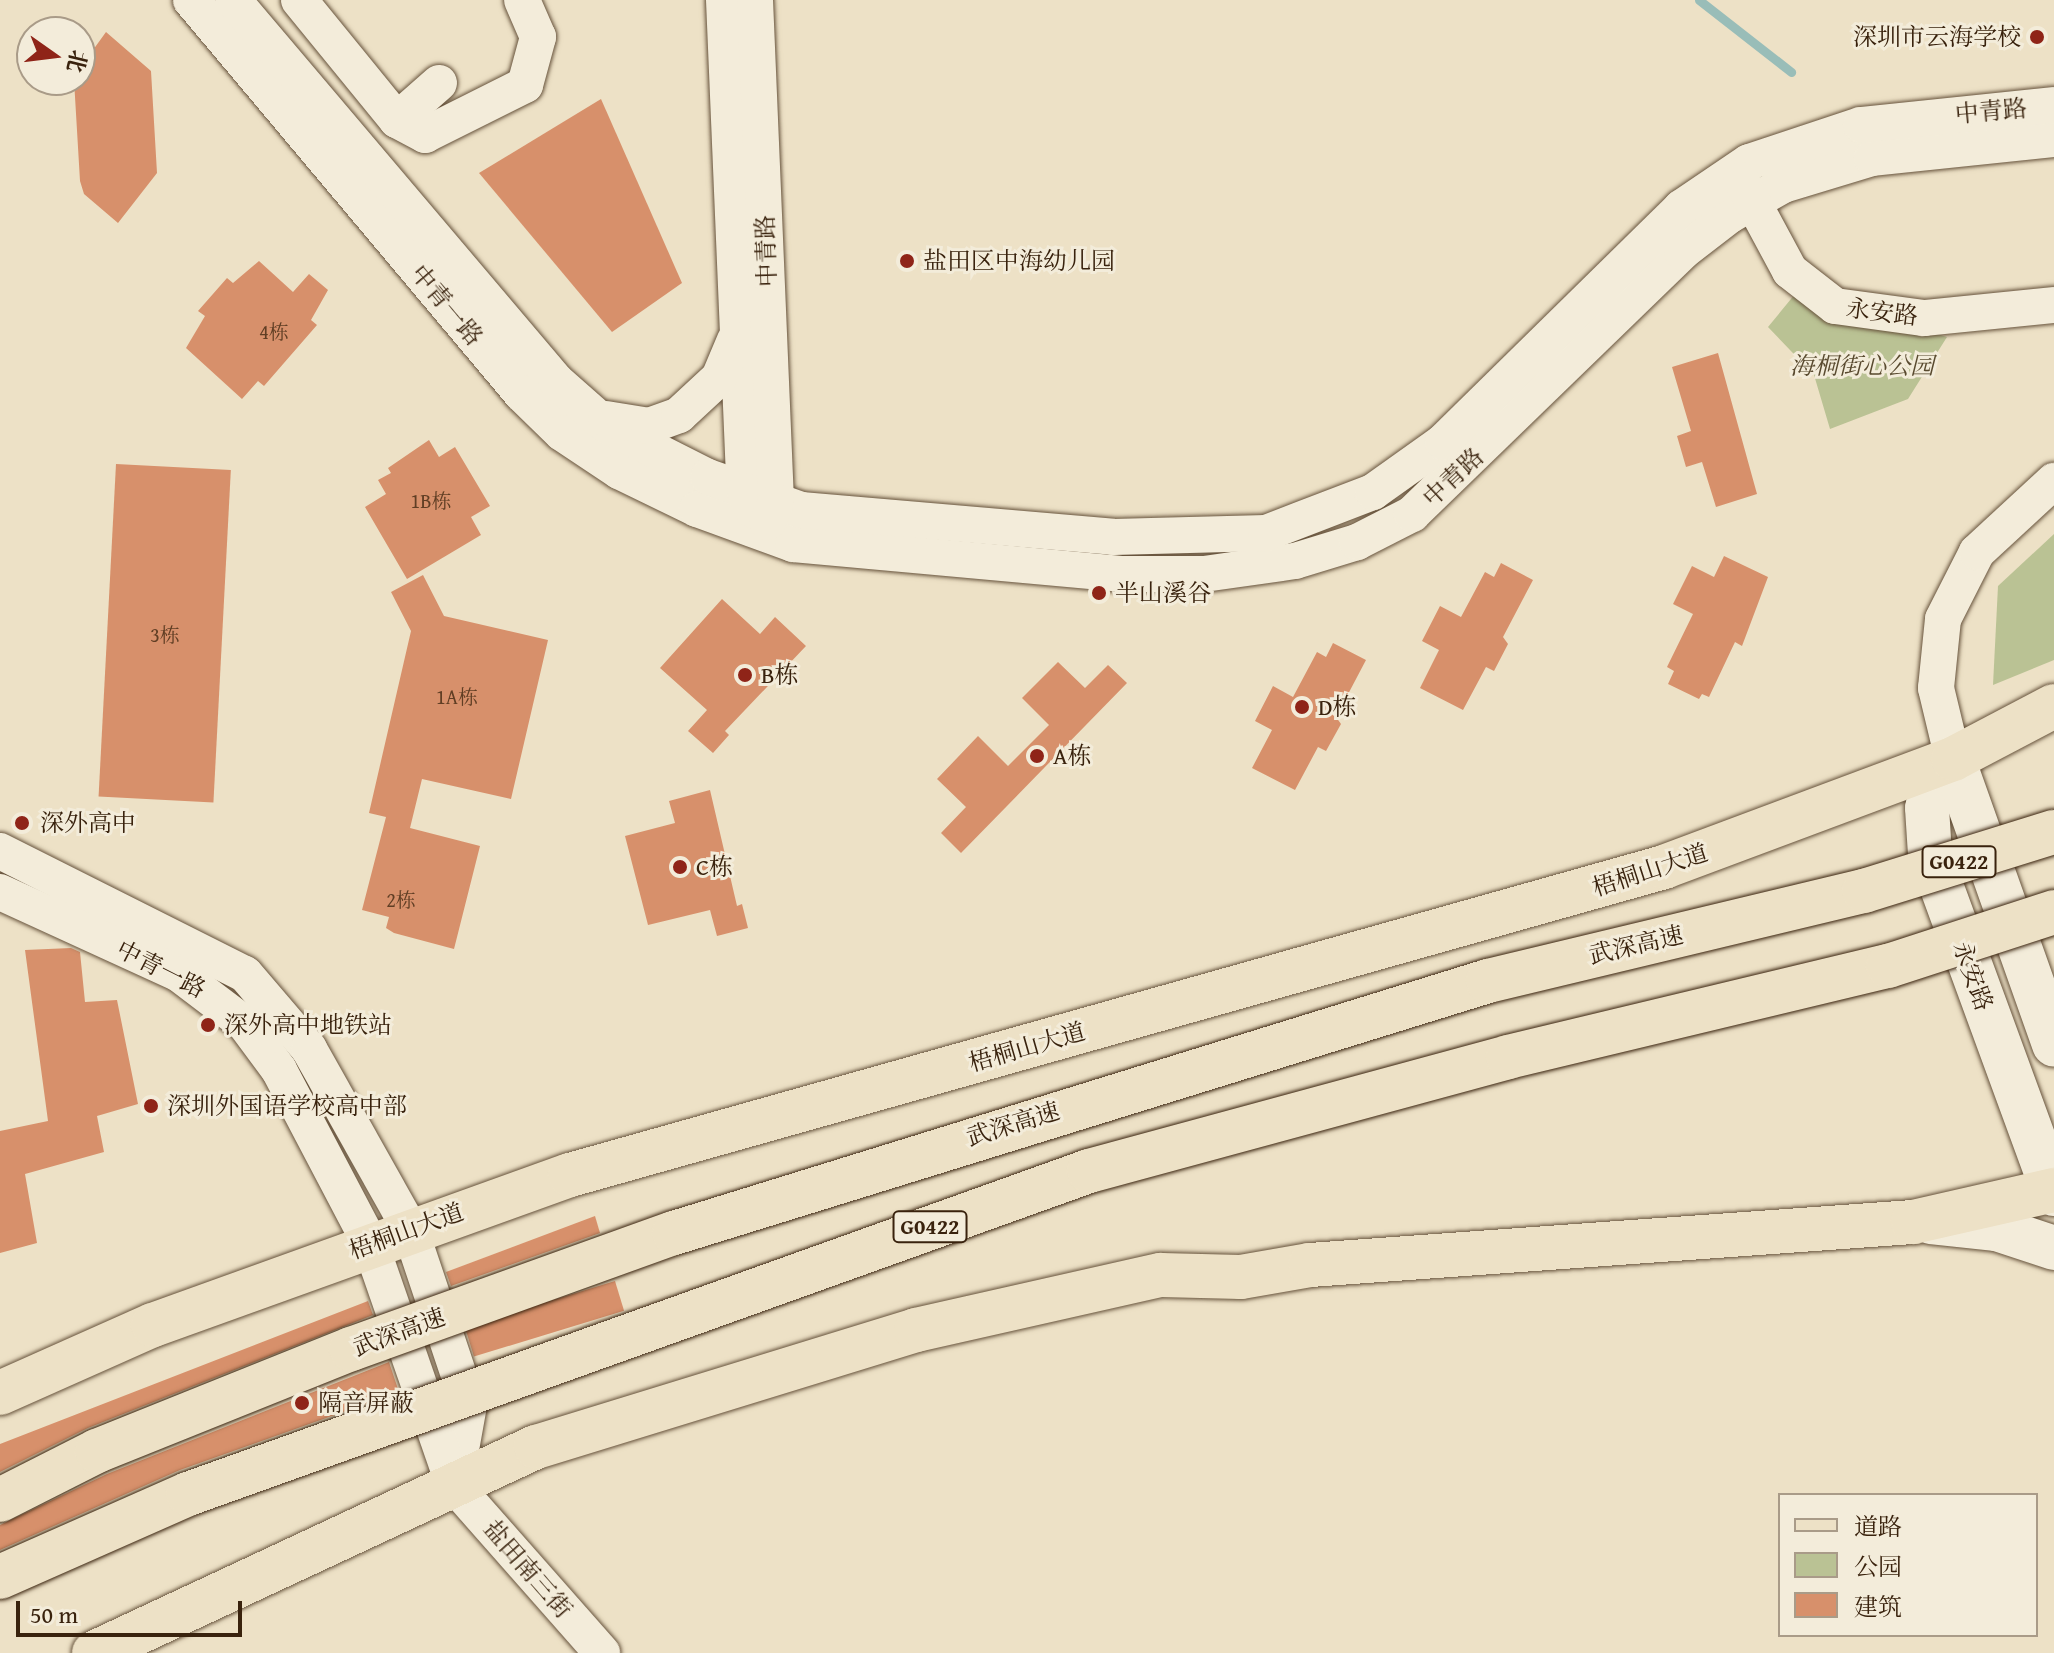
<!DOCTYPE html>
<meta charset="utf-8">
<style>
body{margin:0}
#map{position:relative;width:2054px;height:1653px;overflow:hidden;background:#ede1c6;font-family:"Gentium Book Plus","Noto Serif SC",serif}
div>[style]{position:absolute}
.green>*{inset:0;background:#bac294}
.stream>*{height:9px;margin:-4.5px;padding:0 4.5px;transform-origin:4.5px;border-radius:4.5px;background:#99bdb8}
.building>*{inset:0;background:#d7906b;transform-origin:0 0}
.roads{filter:drop-shadow(0 0 2px #66523b) drop-shadow(0 0 2px #66523b)}
.street>*{height:36px;margin:-18px;padding:0 18px;transform-origin:18px;border-radius:18px;background:#f3ecda}
.secondary>*{height:44px;margin:-22px;padding:0 22px;transform-origin:22px;border-radius:22px;background:#f3ecda}
.primary>*{height:44px;margin:-22px;padding:0 22px;transform-origin:22px;border-radius:22px;background:#ede1c6}
.bridges{filter:drop-shadow(0 0 2px #39220d) drop-shadow(0 0 2px #39220d)}
.highway-bridge>*{height:44px;margin:-22px;padding:0 22px;transform-origin:22px;border-radius:22px;background:#ede1c6}
.dots>*{width:22px;height:22px;translate:-50% -50%;box-sizing:border-box;border:4px solid #f3ecda;border-radius:50%}
span{translate:-50% -50%;white-space:nowrap;text-align:center;line-height:1.15;-webkit-text-stroke:6px #f3ecda;paint-order:stroke}
.number-label{font-size:20px;color:#603e24}
.number-label span{-webkit-text-stroke-width:0}
.shield-label span{padding:2px 6px;background:#f3ecda;border:2px solid;border-radius:6px;-webkit-text-stroke-width:0}
.shield-label{font-size:22px;color:#39220d;font-weight:700}
.poi-label{font-size:24px;color:#39220d}
.right{translate:-100% -50%;text-align:right}
.left{translate:0 -50%;text-align:left}
.street-label{font-size:24px;color:#39220d}
.park-label{font-size:24px;color:#594a2f;font-style:italic}
.legend{position:absolute;left:1778px;top:1493px;width:260px;height:144px;box-sizing:border-box;background:#f3ecda;border:2px solid #a99b88;margin:0;padding:10px 14px;list-style:none;font-size:24px;color:#39220d}
.legend li{display:flex;align-items:center;gap:16px;height:40px}
.legend b{width:40px;border:2px solid #a99b88}
.north{position:absolute;left:16px;top:16px;width:80px;height:80px;box-sizing:border-box;background:#f3ecda;border:2px solid #a99b88;border-radius:50%;rotate:104deg;font-size:22px;font-weight:700;line-height:32px;text-align:center;color:#39220d}
.north::after{content:'';display:block;margin:auto;width:28px;height:36px;background:#8f2418;clip-path:polygon(50% 0,100% 100%,50% 72%,0 100%)}
.scale{position:absolute;left:16px;top:1601px;width:226px;height:36px;box-sizing:border-box;border:4px solid #39220d;border-top:0;padding-left:10px;font-size:24px;line-height:28px;white-space:nowrap;color:#39220d;-webkit-text-stroke:6px #f3ecda;paint-order:stroke}
</style>
<div id="map">
<div class="green">
<i style="clip-path:polygon(1800px 288px,1918px 328px,1947px 337px,1908px 399px,1830px 429px,1814px 375px,1768px 327px)"></i>
<i style="clip-path:polygon(2054px 534px,2054px 660px,1993px 685px,1998px 586px)"></i>
</div>
<div class="stream">
<i style="left:1699px;top:0;width:117px;rotate:38deg"></i>
</div>
<div class="building">
<i style="clip-path:polygon(106px 32px,151px 71px,157px 173px,118px 223px,84px 194px,80px 181px,74px 80px,80px 80px,80px 68px)"></i>
<i style="clip-path:polygon(601px 99px,682px 283px,612px 332px,479px 173px)"></i>
<i style="clip-path:polygon(259px 261px,293px 292px,309px 274px,328px 290px,311px 320px,317px 325px,264px 386px,258px 381px,242px 399px,186px 348px,205px 316px,198px 311px,227px 278px,233px 283px)"></i>
<i style="clip-path:polygon(1718px 353px,1757px 494px,1716px 507px,1702px 462px,1686px 467px,1677px 436px,1691px 431px,1672px 367px)"></i>
<i style="clip-path:polygon(429px 440px,439px 457px,455px 447px,490px 506px,471px 517px,481px 535px,407px 579px,365px 507px,386px 494px,378px 480px,391px 473px,388px 468px)"></i>
<i style="left:116px;top:464px;width:115px;height:333px;rotate:3deg"></i>
<i style="clip-path:polygon(1724px 556px,1768px 577px,1742px 646px,1735px 642px,1709px 697px,1702px 694px,1699px 699px,1668px 684px,1674px 671px,1667px 667px,1693px 614px,1673px 604px,1692px 566px,1714px 577px)"></i>
<i style="clip-path:polygon(1501px 563px,1533px 580px,1503px 637px,1508px 644px,1494px 671px,1486px 667px,1463px 710px,1420px 688px,1439px 650px,1422px 641px,1440px 606px,1461px 617px,1485px 572px,1494px 577px)"></i>
<i style="clip-path:polygon(423px 575px,444px 616px,548px 640px,511px 799px,422px 779px,410px 828px,480px 846px,454px 949px,394px 933px,386px 928px,389px 917px,362px 910px,386px 817px,369px 813px,411px 631px,391px 592px)"></i>
<i style="clip-path:polygon(722px 599px,760px 634px,775px 617px,806px 646px,725px 731px,729px 735px,713px 753px,688px 731px,707px 710px,660px 668px)"></i>
<i style="clip-path:polygon(1333px 643px,1366px 660px,1336px 717px,1341px 724px,1326px 751px,1318px 747px,1295px 790px,1252px 768px,1272px 730px,1255px 721px,1273px 686px,1293px 697px,1317px 652px,1326px 657px)"></i>
<i style="clip-path:polygon(1058px 662px,1085px 688px,1108px 665px,1127px 683px,961px 853px,941px 833px,966px 807px,937px 779px,978px 736px,1008px 766px,1049px 725px,1022px 698px)"></i>
<i style="clip-path:polygon(710px 790px,737px 906px,742px 904px,748px 928px,717px 936px,710px 910px,648px 925px,625px 836px,675px 823px,669px 801px)"></i>
<i style="clip-path:polygon(71px 948px,80px 952px,85px 1002px,117px 1000px,138px 1104px,97px 1116px,104px 1152px,25px 1174px,37px 1243px,0 1253px,0 1131px,48px 1121px,25px 950px)"></i>
<i style="clip-path:polygon(595px 1216px,600px 1233px,451px 1286px,446px 1272px)"></i>
<i style="left:615px;top:1281px;width:31px;height:157px;rotate:73deg"></i>
<i style="clip-path:polygon(368px 1301px,373px 1315px,88px 1428px,0 1472px,0 1444px)"></i>
<i style="clip-path:polygon(389px 1362px,399px 1392px,180px 1470px,0 1550px,0 1525px,107px 1474px)"></i>
</div>
<div class="roads">
<div class="street">
<i style="left:191px;top:0;width:513px;rotate:49.98deg"></i>
<i style="left:521px;top:393px;width:57px;rotate:44.3deg"></i>
<i style="left:562px;top:433px;width:69px;rotate:33.7deg"></i>
<i style="left:619px;top:471px;width:87px;rotate:26deg"></i>
<i style="left:697px;top:509px;width:102px;rotate:20deg"></i>
<i style="left:793px;top:544px;width:332px;rotate:5.2deg"></i>
<i style="left:1124px;top:574px;width:80px"></i>
<i style="left:1204px;top:574px;width:92px;rotate:-8.1deg"></i>
<i style="left:1295px;top:561px;width:65px;rotate:-17deg"></i>
<i style="left:1357px;top:542px;width:62px;rotate:-27deg"></i>
<i style="left:1412px;top:514px;width:376px;rotate:-44.1deg"></i>
<i style="left:1682px;top:252px;width:61px;rotate:-37.6deg"></i>
<i style="left:1730px;top:215px;width:61px;rotate:-29.5deg"></i>
<i style="left:1783px;top:185px;width:93px;rotate:-16.9deg"></i>
<i style="left:1872px;top:158px;width:183px;rotate:-6deg"></i>
<i style="left:233px;top:0;width:499px;rotate:49.7deg"></i>
<i style="left:556px;top:381px;width:68px;rotate:41.4deg"></i>
<i style="left:607px;top:426px;width:113px;rotate:26.8deg"></i>
<i style="left:708px;top:477px;width:99px;rotate:19.5deg"></i>
<i style="left:801px;top:510px;width:313px;rotate:4.9deg"></i>
<i style="left:1113px;top:537px;width:153px;rotate:-1.5deg"></i>
<i style="left:1266px;top:533px;width:115px;rotate:-21deg"></i>
<i style="left:1373px;top:492px;width:86px;rotate:-35.5deg"></i>
<i style="left:1443px;top:442px;width:334px;rotate:-44.5deg"></i>
<i style="left:1681px;top:208px;width:82px;rotate:-34.1deg"></i>
<i style="left:1749px;top:162px;width:118px;rotate:-18.3deg"></i>
<i style="left:1861px;top:125px;width:194px;rotate:-5.9deg"></i>
<i style="left:299px;top:0;width:155px;rotate:50.8deg"></i>
<i style="left:397px;top:120px;width:32px;rotate:28deg"></i>
<i style="left:425px;top:135px;width:112px;rotate:-26.6deg"></i>
<i style="left:525px;top:85px;width:50px;rotate:-74.8deg"></i>
<i style="left:538px;top:37px;width:40px;rotate:-113.4deg"></i>
<i style="left:724px;top:0;width:491px;rotate:87.6deg"></i>
<i style="left:745px;top:491px;width:21px;rotate:67deg"></i>
<i style="left:755px;top:0;width:502px;rotate:87.6deg"></i>
<i style="left:776px;top:502px;width:22px;rotate:112deg"></i>
<i style="left:397px;top:120px;width:56px;rotate:-41.4deg"></i>
<i style="left:1741px;top:180px;width:103px;rotate:61.7deg"></i>
<i style="left:1790px;top:271px;width:57px;rotate:37.9deg"></i>
<i style="left:1835px;top:306px;width:90px;rotate:7.7deg"></i>
<i style="left:1924px;top:318px;width:131px;rotate:-5.7deg"></i>
<i style="left:606px;top:419px;width:44px;rotate:9.2deg"></i>
<i style="left:649px;top:426px;width:32px;rotate:-20deg"></i>
<i style="left:679px;top:415px;width:54px;rotate:-42.8deg"></i>
<i style="left:719px;top:378px;width:41px;rotate:-67.2deg"></i>
<i style="left:1953px;top:759px;width:73px;rotate:-103.5deg"></i>
<i style="left:1936px;top:688px;width:69px;rotate:-84.2deg"></i>
<i style="left:1943px;top:619px;width:75px;rotate:-63.1deg"></i>
<i style="left:1977px;top:552px;width:105px;rotate:-42.7deg"></i>
<i style="left:0;top:851px;width:274px;rotate:26.7deg"></i>
<i style="left:245px;top:974px;width:99px;rotate:49.5deg"></i>
<i style="left:309px;top:1049px;width:206px;rotate:60.7deg"></i>
<i style="left:410px;top:1229px;width:186px;rotate:71.5deg"></i>
<i style="left:469px;top:1405px;width:79px;rotate:100.2deg"></i>
<i style="left:0;top:892px;width:197px;rotate:24.6deg"></i>
<i style="left:179px;top:974px;width:83px;rotate:37.1deg"></i>
<i style="left:245px;top:1024px;width:57px;rotate:53.5deg"></i>
<i style="left:279px;top:1070px;width:195px;rotate:62.3deg"></i>
<i style="left:370px;top:1243px;width:256px;rotate:70.9deg"></i>
<i style="left:454px;top:1485px;width:224px;rotate:48.6deg"></i>
</div>
<div class="secondary">
<i style="left:1953px;top:759px;width:55px;rotate:118deg"></i>
<i style="left:1927px;top:808px;width:47px;rotate:86.3deg"></i>
<i style="left:1930px;top:855px;width:361px;rotate:69.9deg"></i>
<i style="left:1953px;top:759px;width:303px;rotate:70.5deg"></i>
<i style="left:1931px;top:1222px;width:66px;rotate:6.1deg"></i>
<i style="left:1997px;top:1229px;width:60px;rotate:18.4deg"></i>
</div>
<div class="primary">
<i style="left:0;top:1393px;width:167px;rotate:-24deg"></i>
<i style="left:153px;top:1325px;width:443px;rotate:-19.8deg"></i>
<i style="left:570px;top:1175px;width:1137px;rotate:-15.72deg"></i>
<i style="left:1664px;top:867px;width:309px;rotate:-20.5deg"></i>
<i style="left:1953px;top:759px;width:114px;rotate:-27.7deg"></i>
<i style="left:94px;top:1653px;width:488px;rotate:-25deg"></i>
<i style="left:536px;top:1447px;width:398px;rotate:-17.1deg"></i>
<i style="left:916px;top:1330px;width:251px;rotate:-12.7deg"></i>
<i style="left:1161px;top:1275px;width:80px;rotate:1.4deg"></i>
<i style="left:1241px;top:1277px;width:70px;rotate:-9.9deg"></i>
<i style="left:1310px;top:1265px;width:605px;rotate:-4.08deg"></i>
<i style="left:1913px;top:1222px;width:145px;rotate:-12.8deg"></i>
</div>
</div>
<div class="bridges">
<div class="highway-bridge">
<i style="left:0;top:1500px;width:109px;rotate:-26.8deg"></i>
<i style="left:97px;top:1451px;width:274px;rotate:-21.9deg"></i>
<i style="left:351px;top:1349px;width:343px;rotate:-19.8deg"></i>
<i style="left:674px;top:1233px;width:852px;rotate:-17.2deg"></i>
<i style="left:1488px;top:981px;width:387px;rotate:-13.5deg"></i>
<i style="left:1864px;top:891px;width:199px;rotate:-17.3deg"></i>
<i style="left:0;top:1577px;width:206px;rotate:-23.8deg"></i>
<i style="left:188px;top:1494px;width:957px;rotate:-19.72deg"></i>
<i style="left:1089px;top:1171px;width:434px;rotate:-15.2deg"></i>
<i style="left:1508px;top:1057px;width:391px;rotate:-13.5deg"></i>
<i style="left:1888px;top:966px;width:175px;rotate:-18deg"></i>
</div>
</div>
<div class="dots">
<i style="left:2037px;top:37px;background:#8f2418"></i>
<i style="left:907px;top:261px;background:#8f2418"></i>
<i style="left:1099px;top:593px;background:#8f2418"></i>
<i style="left:745px;top:675px;background:#8f2418"></i>
<i style="left:1302px;top:707px;background:#8f2418"></i>
<i style="left:1037px;top:756px;background:#8f2418"></i>
<i style="left:22px;top:823px;background:#8f2418"></i>
<i style="left:680px;top:867px;background:#8f2418"></i>
<i style="left:208px;top:1025px;background:#8f2418"></i>
<i style="left:151px;top:1106px;background:#8f2418"></i>
<i style="left:302px;top:1403px;background:#8f2418"></i>
</div>
<div class="number-label">
<span style="left:274px;top:331px">4栋</span>
<span style="left:431px;top:500px">1B栋</span>
<span style="left:165px;top:634px">3栋</span>
<span style="left:457px;top:696px">1A栋</span>
<span style="left:401px;top:899px">2栋</span>
</div>
<div class="shield-label">
<span style="left:1959px;top:862px">G0422</span>
<span style="left:930px;top:1227px">G0422</span>
</div>
<div class="poi-label">
<span class="right" style="left:2021px;top:37px">深圳市云海学校</span>
<span class="left" style="left:923px;top:261px">盐田区中海幼儿园</span>
<span class="left" style="left:1115px;top:593px">半山溪谷</span>
<span class="left" style="left:761px;top:675px">B栋</span>
<span class="left" style="left:1318px;top:707px">D栋</span>
<span class="left" style="left:1053px;top:756px">A栋</span>
<span class="left" style="left:40px;top:823px">深外高中</span>
<span class="left" style="left:696px;top:867px">C栋</span>
<span class="left" style="left:224px;top:1025px">深外高中地铁站</span>
<span class="left" style="left:167px;top:1106px">深圳外国语学校高中部</span>
<span class="left" style="left:318px;top:1403px">隔音屏蔽</span>
</div>
<div class="street-label">
<span style="left:1991px;top:111px;rotate:-5deg">中青路</span>
<span style="left:766px;top:251px;rotate:-92deg">中青路</span>
<span style="left:447px;top:305px;rotate:50deg">中青一路</span>
<span style="left:1882px;top:312px;rotate:7deg">永安路</span>
<span style="left:1453px;top:477px;rotate:-43deg">中青路</span>
<span style="left:1650px;top:870px;rotate:-18deg">梧桐山大道</span>
<span style="left:1636px;top:945px;rotate:-13deg">武深高速</span>
<span style="left:161px;top:969px;rotate:27deg">中青一路</span>
<span style="left:1973px;top:976px;rotate:70deg">永安路</span>
<span style="left:1027px;top:1047px;rotate:-16deg">梧桐山大道</span>
<span style="left:1013px;top:1124px;rotate:-17deg">武深高速</span>
<span style="left:406px;top:1231px;rotate:-20deg">梧桐山大道</span>
<span style="left:399px;top:1332px;rotate:-20deg">武深高速</span>
<span style="left:528px;top:1569px;rotate:49deg">盐田南三街</span>
</div>
<div class="park-label">
<span style="left:1862px;top:366px">海桐街心公园</span>
</div>
<ul class="legend">
<li><b style="height:10px;background:#ede1c6"></b>道路</li>
<li><b style="height:22px;background:#bac294"></b>公园</li>
<li><b style="height:22px;background:#d7906b"></b>建筑</li>
</ul>
<div class="north">北</div>
<div class="scale">50 m</div>
</div>
